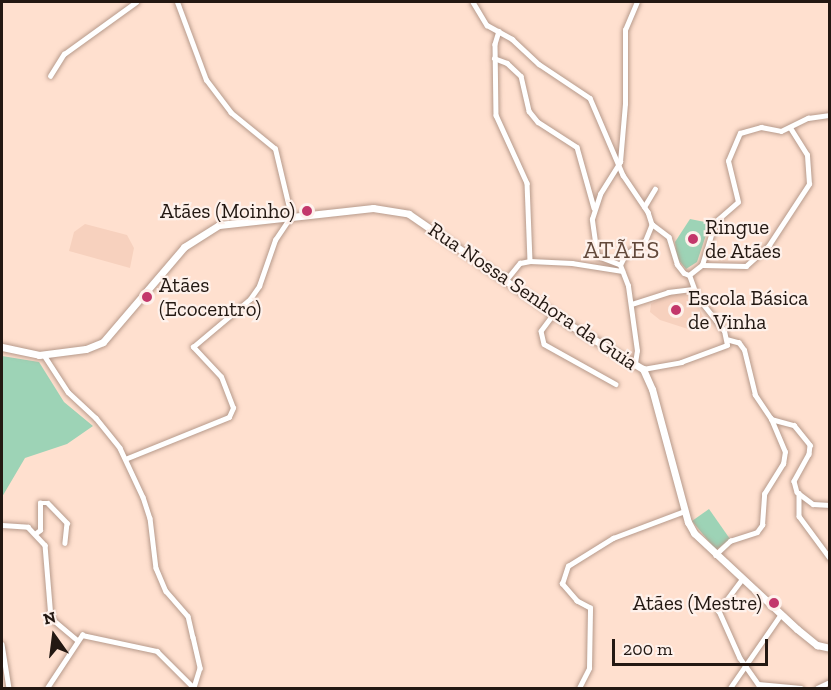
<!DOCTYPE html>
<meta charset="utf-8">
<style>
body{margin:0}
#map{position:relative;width:831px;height:690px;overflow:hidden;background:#ffe0cf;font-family:"Zilla Slab",serif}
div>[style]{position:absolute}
.built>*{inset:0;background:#f7d1be}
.green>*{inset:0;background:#9dd3b6}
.roads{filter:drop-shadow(0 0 2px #b79a8b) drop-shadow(0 0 2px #b79a8b)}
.minor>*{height:4.5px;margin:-2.25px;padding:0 2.25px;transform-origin:2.25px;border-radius:2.25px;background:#fff}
.secondary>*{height:7px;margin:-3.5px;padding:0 3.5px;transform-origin:3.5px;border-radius:3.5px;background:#fff}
.dots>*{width:16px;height:16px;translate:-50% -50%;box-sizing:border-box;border:3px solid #fef1eb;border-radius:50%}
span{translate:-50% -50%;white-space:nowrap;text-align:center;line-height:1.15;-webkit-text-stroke:4.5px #fef1eb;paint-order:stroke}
.poi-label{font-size:21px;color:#231812}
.right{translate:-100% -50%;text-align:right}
.left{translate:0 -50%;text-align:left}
.street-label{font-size:21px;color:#231812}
.quarter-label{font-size:24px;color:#62493b;letter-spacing:1.5px}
.frame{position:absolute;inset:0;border:3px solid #231812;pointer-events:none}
.north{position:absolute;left:24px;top:606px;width:60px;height:60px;-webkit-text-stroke:4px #fef1eb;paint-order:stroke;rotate:346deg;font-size:16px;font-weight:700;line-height:24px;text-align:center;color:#231812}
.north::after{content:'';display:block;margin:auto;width:21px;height:27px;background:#231812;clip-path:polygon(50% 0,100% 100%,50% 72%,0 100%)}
.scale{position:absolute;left:612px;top:639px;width:156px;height:27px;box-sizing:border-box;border:3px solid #231812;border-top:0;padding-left:8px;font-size:18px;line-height:21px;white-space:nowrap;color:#231812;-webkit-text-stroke:4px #fef1eb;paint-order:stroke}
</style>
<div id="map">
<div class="built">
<i style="clip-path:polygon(85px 224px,127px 235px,134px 248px,130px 268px,69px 251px,74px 232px)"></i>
<i style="clip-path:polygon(691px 291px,704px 319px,688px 329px,660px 320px,650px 312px,651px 304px,668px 294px)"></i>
</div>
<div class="green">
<i style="clip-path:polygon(690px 219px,710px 223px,697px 262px,686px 269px,677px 258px,675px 242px)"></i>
<i style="clip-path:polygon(2px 356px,39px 362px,64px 402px,93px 426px,67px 444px,25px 458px,2px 497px)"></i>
<i style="clip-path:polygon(709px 509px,730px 539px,716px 550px,692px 521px)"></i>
</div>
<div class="roads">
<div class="minor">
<i style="left:473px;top:2px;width:27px;rotate:59deg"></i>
<i style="left:487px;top:25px;width:29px;rotate:29deg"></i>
<i style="left:512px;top:39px;width:37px;rotate:43deg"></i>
<i style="left:539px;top:64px;width:61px;rotate:33.7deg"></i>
<i style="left:590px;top:98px;width:84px;rotate:66.8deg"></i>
<i style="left:623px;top:175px;width:45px;rotate:56deg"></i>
<i style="left:648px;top:212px;width:13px;rotate:72deg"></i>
<i style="left:652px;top:224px;width:21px;rotate:37deg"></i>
<i style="left:669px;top:237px;width:28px;rotate:73deg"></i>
<i style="left:677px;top:264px;width:11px;rotate:52deg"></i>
<i style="left:684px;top:273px;width:5px;rotate:22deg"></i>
<i style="left:689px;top:275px;width:16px;rotate:-38deg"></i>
<i style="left:702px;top:265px;width:45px;rotate:-73.2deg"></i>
<i style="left:715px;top:222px;width:30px;rotate:-41deg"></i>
<i style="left:738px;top:202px;width:42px;rotate:-103.7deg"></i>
<i style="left:728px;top:161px;width:30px;rotate:-67deg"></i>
<i style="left:740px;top:133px;width:22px;rotate:-16deg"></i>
<i style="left:761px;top:127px;width:20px;rotate:11deg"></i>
<i style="left:781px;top:131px;width:30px;rotate:-26deg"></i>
<i style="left:808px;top:118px;width:22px;rotate:-8deg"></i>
<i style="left:499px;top:31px;width:14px;rotate:107deg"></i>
<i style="left:495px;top:44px;width:71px;rotate:89.2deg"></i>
<i style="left:496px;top:115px;width:75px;rotate:65.5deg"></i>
<i style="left:527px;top:183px;width:78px;rotate:87.8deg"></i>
<i style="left:494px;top:58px;width:14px;rotate:21deg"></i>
<i style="left:507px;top:63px;width:19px;rotate:43deg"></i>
<i style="left:521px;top:76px;width:36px;rotate:77deg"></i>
<i style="left:529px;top:111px;width:14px;rotate:51deg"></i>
<i style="left:538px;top:122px;width:46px;rotate:32.7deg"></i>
<i style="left:577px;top:147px;width:63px;rotate:74.4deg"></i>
<i style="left:50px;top:76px;width:26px;rotate:-58deg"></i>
<i style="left:64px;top:54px;width:89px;rotate:-35.8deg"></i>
<i style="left:644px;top:207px;width:21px;rotate:-59deg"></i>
<i style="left:620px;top:265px;width:11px;rotate:-63deg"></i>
<i style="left:625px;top:255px;width:24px;rotate:-35deg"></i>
<i style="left:645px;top:241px;width:18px;rotate:-68deg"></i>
<i style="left:702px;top:265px;width:44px;rotate:1.3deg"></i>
<i style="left:746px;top:266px;width:31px;rotate:-42deg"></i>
<i style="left:769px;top:245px;width:73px;rotate:-56.7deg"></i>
<i style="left:809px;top:184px;width:29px;rotate:-94deg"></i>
<i style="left:807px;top:155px;width:32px;rotate:-122deg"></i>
<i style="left:506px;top:280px;width:22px;rotate:-51deg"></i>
<i style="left:520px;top:263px;width:10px;rotate:-11deg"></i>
<i style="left:530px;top:261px;width:42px;rotate:2.7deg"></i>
<i style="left:572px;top:263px;width:51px;rotate:9.1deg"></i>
<i style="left:632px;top:304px;width:38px;rotate:-18deg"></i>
<i style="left:668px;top:292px;width:25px;rotate:-7deg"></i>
<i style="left:554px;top:314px;width:21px;rotate:127deg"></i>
<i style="left:541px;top:331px;width:13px;rotate:77deg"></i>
<i style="left:544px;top:344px;width:82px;rotate:29.1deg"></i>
<i style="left:44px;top:355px;width:44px;rotate:57deg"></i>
<i style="left:68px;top:392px;width:38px;rotate:43deg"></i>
<i style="left:96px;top:418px;width:38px;rotate:51deg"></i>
<i style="left:120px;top:448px;width:54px;rotate:64.9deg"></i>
<i style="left:143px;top:497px;width:22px;rotate:72deg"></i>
<i style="left:150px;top:518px;width:50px;rotate:83.2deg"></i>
<i style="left:156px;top:568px;width:25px;rotate:67deg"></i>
<i style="left:166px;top:591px;width:33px;rotate:49deg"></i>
<i style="left:188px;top:616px;width:22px;rotate:77deg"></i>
<i style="left:193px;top:637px;width:32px;rotate:77deg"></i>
<i style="left:200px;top:668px;width:21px;rotate:107deg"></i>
<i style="left:635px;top:363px;width:12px;rotate:-81deg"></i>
<i style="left:637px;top:351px;width:66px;rotate:-97.9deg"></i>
<i style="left:628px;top:286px;width:22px;rotate:-111deg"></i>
<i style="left:620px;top:265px;width:25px;rotate:-159deg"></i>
<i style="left:597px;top:256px;width:37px;rotate:-98deg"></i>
<i style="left:592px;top:219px;width:26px;rotate:-72deg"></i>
<i style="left:600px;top:194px;width:38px;rotate:-58deg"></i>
<i style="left:620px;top:162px;width:58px;rotate:-85.1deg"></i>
<i style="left:625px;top:104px;width:74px;rotate:-90deg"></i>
<i style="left:625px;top:30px;width:30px;rotate:-67deg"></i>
<i style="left:643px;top:369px;width:39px;rotate:-10deg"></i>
<i style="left:681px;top:362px;width:49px;rotate:-20.3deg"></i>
<i style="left:727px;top:345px;width:14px;rotate:-102deg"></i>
<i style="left:724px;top:331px;width:43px;rotate:-128.5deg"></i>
<i style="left:697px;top:297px;width:23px;rotate:-110deg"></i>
<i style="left:771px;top:419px;width:24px;rotate:15deg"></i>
<i style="left:794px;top:425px;width:26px;rotate:51deg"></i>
<i style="left:810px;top:445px;width:9px;rotate:96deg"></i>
<i style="left:809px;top:454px;width:31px;rotate:119deg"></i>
<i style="left:794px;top:481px;width:11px;rotate:75deg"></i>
<i style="left:797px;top:492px;width:20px;rotate:37deg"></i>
<i style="left:813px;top:504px;width:17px;rotate:3deg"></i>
<i style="left:125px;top:459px;width:112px;rotate:-22deg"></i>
<i style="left:229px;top:417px;width:10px;rotate:-66deg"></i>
<i style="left:233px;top:408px;width:33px;rotate:-111deg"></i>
<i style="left:221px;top:377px;width:41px;rotate:-133deg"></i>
<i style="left:193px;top:347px;width:75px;rotate:-40.1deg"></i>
<i style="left:250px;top:299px;width:16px;rotate:-55deg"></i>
<i style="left:259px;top:286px;width:49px;rotate:-70.8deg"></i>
<i style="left:275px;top:240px;width:29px;rotate:-56deg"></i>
<i style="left:291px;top:216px;width:69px;rotate:-103.4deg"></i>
<i style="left:275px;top:149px;width:57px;rotate:-140.7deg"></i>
<i style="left:231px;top:113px;width:41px;rotate:-127.1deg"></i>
<i style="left:206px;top:80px;width:83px;rotate:-110.4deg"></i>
<i style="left:799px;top:493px;width:23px;rotate:90deg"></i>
<i style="left:799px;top:516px;width:52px;rotate:53.6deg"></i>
<i style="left:2px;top:525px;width:26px;rotate:4deg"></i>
<i style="left:28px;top:527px;width:25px;rotate:47deg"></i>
<i style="left:45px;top:545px;width:73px;rotate:85.3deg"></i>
<i style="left:51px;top:618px;width:34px;rotate:40deg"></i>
<i style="left:36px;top:533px;width:5px;rotate:-37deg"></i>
<i style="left:40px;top:530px;width:27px;rotate:-90deg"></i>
<i style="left:40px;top:503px;width:8px"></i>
<i style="left:48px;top:503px;width:28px;rotate:46deg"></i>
<i style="left:67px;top:523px;width:20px;rotate:96deg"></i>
<i style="left:715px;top:555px;width:21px;rotate:-43deg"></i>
<i style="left:730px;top:541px;width:28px;rotate:-18deg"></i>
<i style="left:757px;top:532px;width:9px;rotate:-54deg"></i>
<i style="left:762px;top:525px;width:31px;rotate:-86deg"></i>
<i style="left:764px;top:494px;width:36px;rotate:-58deg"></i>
<i style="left:783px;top:464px;width:12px;rotate:-81deg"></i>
<i style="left:785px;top:452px;width:36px;rotate:-113deg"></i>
<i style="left:771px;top:419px;width:29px;rotate:-124deg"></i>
<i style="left:755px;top:395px;width:46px;rotate:-103.7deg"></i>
<i style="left:744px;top:350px;width:9px;rotate:-126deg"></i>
<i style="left:739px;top:343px;width:11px;rotate:-165deg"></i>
<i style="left:742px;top:580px;width:39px;rotate:127deg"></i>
<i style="left:719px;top:611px;width:51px;rotate:65.9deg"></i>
<i style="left:740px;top:658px;width:32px;rotate:55deg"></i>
<i style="left:758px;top:684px;width:43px;rotate:5.3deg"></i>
<i style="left:2px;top:644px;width:45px;rotate:81deg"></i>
<i style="left:47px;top:688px;width:64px;rotate:-56.6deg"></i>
<i style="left:82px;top:635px;width:77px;rotate:12deg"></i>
<i style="left:157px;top:651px;width:52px;rotate:45deg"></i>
<i style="left:579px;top:688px;width:22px;rotate:-63deg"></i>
<i style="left:589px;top:668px;width:60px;rotate:-89deg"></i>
<i style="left:590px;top:608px;width:15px;rotate:-152deg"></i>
<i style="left:577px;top:601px;width:23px;rotate:-131deg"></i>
<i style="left:562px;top:584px;width:19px;rotate:-72deg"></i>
<i style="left:568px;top:566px;width:53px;rotate:-31.9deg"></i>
<i style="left:613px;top:538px;width:77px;rotate:-20.6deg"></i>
<i style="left:730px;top:688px;width:90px;rotate:-55.4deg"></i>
<i style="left:817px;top:688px;width:14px;rotate:-25deg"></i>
</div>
<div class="secondary">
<i style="left:2px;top:347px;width:38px;rotate:12deg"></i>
<i style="left:39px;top:355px;width:47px;rotate:-7.3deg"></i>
<i style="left:86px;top:349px;width:18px;rotate:-22deg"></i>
<i style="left:103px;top:342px;width:125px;rotate:-49.5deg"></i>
<i style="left:184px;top:247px;width:41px;rotate:-32.2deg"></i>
<i style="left:219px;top:225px;width:155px;rotate:-6.3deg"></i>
<i style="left:373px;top:208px;width:36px;rotate:9deg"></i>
<i style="left:409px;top:214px;width:196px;rotate:34.6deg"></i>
<i style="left:570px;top:325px;width:85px;rotate:31.1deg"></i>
<i style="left:643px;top:369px;width:22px;rotate:66deg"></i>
<i style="left:652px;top:389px;width:138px;rotate:74.9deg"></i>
<i style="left:688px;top:522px;width:13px;rotate:61deg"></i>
<i style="left:694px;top:533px;width:141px;rotate:43deg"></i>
<i style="left:797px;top:629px;width:26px;rotate:39deg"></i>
<i style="left:817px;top:645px;width:13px;rotate:13deg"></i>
</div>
</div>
<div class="dots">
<i style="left:307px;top:211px;background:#c3376b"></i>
<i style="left:693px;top:239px;background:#c3376b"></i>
<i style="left:147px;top:297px;background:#c3376b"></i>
<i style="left:676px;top:310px;background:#c3376b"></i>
<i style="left:774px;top:603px;background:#c3376b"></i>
</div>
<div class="poi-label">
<span class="right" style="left:295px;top:211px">Atães (Moinho)</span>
<span class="left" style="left:705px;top:239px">Ringue<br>de Atães</span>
<span class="left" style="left:159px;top:297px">Atães<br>(Ecocentro)</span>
<span class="left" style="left:688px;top:310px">Escola Básica<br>de Vinha</span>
<span class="right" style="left:762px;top:603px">Atães (Mestre)</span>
</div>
<div class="street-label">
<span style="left:533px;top:296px;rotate:34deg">Rua Nossa Senhora da Guia</span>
</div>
<div class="quarter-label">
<span style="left:622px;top:250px">ATÃES</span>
</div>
<div class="frame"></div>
<div class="north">N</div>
<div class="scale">200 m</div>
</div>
